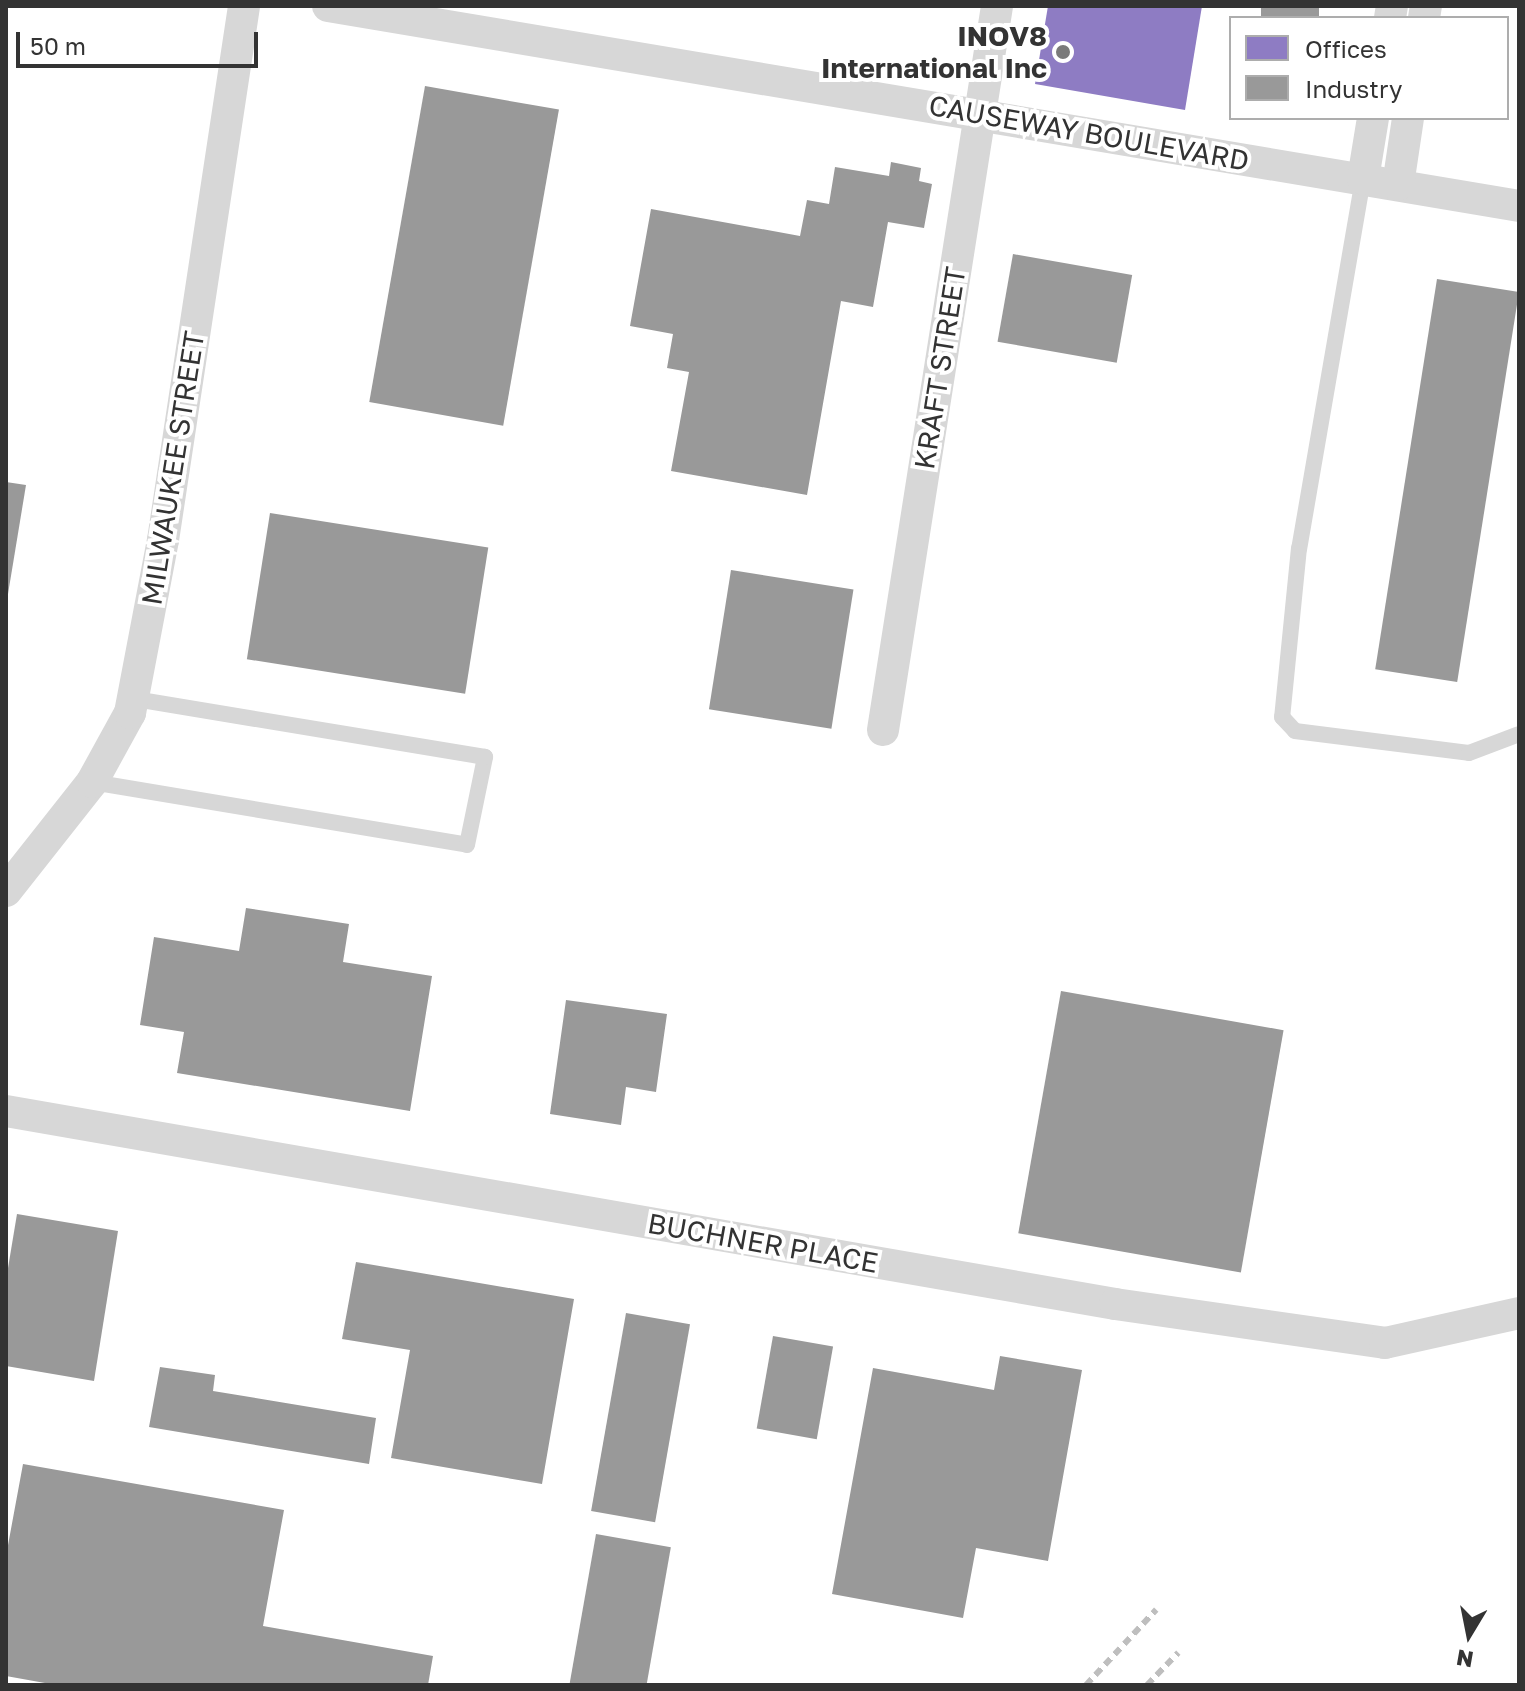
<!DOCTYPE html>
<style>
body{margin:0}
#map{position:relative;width:1525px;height:1691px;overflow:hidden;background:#fff;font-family:"Golos Text",sans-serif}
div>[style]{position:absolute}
.offices>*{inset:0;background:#8e7cc3}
.industry>*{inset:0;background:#999;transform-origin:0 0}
.service>*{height:16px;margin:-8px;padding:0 8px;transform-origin:8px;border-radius:8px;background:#d7d7d7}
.minor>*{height:32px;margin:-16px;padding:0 16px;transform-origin:16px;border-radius:16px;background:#d7d7d7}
.rail>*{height:6px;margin-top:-3px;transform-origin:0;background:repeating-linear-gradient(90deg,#bebebe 0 8px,transparent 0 14px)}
.dots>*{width:22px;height:22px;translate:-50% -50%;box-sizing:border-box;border:4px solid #fff;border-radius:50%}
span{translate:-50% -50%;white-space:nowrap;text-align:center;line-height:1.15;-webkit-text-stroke:8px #fff;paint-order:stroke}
.poi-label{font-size:28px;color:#333;font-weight:700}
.right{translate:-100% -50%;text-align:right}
.street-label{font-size:28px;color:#333}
.frame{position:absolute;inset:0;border:8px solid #333;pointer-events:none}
.legend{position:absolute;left:1229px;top:16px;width:280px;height:104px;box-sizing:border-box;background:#fff;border:2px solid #adadad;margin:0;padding:10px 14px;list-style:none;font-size:24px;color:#333}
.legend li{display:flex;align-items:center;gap:16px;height:40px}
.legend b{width:40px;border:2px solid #adadad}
.north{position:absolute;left:1429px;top:1595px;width:80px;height:80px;-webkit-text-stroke:6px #fff;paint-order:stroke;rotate:190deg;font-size:22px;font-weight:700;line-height:32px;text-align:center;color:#333}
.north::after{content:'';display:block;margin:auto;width:28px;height:36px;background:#333;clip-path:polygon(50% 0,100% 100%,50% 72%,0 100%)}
.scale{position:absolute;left:16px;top:32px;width:242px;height:36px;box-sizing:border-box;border:4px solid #333;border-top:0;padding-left:10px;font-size:24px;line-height:28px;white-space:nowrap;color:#333;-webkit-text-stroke:6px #fff;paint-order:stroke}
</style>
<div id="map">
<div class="offices">
<i style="clip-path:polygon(1048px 6px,1202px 6px,1185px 110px,1035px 84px)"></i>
</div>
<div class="industry">
<i style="left:1261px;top:6px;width:58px;height:12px"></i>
<i style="left:425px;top:86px;width:136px;height:321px;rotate:10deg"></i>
<i style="clip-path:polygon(891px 162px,921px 168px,919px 181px,932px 184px,924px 228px,888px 222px,873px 307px,841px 301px,807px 495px,671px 471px,689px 372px,667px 368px,673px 334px,630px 326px,651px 209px,800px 236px,807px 200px,829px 204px,835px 167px,889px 176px)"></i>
<i style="left:1013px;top:254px;width:121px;height:89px;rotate:10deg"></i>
<i style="left:1437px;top:279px;width:83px;height:395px;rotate:9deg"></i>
<i style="clip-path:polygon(6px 482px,26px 485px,8px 594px,6px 594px)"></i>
<i style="left:270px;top:513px;width:221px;height:148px;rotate:9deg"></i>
<i style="left:731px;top:570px;width:124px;height:141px;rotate:9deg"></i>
<i style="clip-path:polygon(246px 908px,349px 924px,343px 962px,432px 976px,410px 1111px,177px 1073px,184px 1032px,140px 1025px,154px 937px,239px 951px)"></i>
<i style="left:1061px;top:991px;width:226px;height:246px;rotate:10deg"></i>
<i style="clip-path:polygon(566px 1000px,667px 1014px,656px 1092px,626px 1087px,621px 1125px,550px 1114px)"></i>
<i style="clip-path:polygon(17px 1214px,118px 1231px,94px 1381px,6px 1366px,6px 1280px)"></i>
<i style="clip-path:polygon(356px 1262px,574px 1299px,542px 1484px,391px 1458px,410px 1350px,342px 1339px)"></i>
<i style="left:626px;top:1313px;width:65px;height:201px;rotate:10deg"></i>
<i style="left:773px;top:1336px;width:61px;height:94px;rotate:10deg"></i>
<i style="clip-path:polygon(1000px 1356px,1082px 1370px,1048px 1561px,976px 1548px,963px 1618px,832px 1594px,873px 1368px,994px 1390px)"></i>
<i style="clip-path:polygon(160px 1367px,215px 1375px,213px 1391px,376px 1418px,369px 1464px,149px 1427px)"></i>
<i style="clip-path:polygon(23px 1464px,284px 1510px,263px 1626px,433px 1656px,428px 1685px,56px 1685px,6px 1676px,6px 1556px)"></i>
<i style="left:596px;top:1534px;width:76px;height:153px;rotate:10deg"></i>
</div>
<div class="service">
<i style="left:1363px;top:179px;width:375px;rotate:99.8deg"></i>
<i style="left:1299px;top:548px;width:170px;rotate:95.7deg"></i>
<i style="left:1282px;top:717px;width:19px;rotate:47deg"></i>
<i style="left:1295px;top:731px;width:175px;rotate:7.2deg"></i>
<i style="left:1469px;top:753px;width:53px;rotate:-20.8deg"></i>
<i style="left:92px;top:782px;width:380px;rotate:9.5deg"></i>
<i style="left:467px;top:845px;width:90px;rotate:-78.4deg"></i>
<i style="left:485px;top:757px;width:357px;rotate:-170.6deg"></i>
</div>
<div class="minor">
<i style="left:328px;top:6px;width:1208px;rotate:9.53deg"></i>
<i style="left:1390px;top:18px;width:12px;rotate:-81deg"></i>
<i style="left:1424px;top:18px;width:12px;rotate:-81deg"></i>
<i style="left:1363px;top:179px;width:62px;rotate:-80.7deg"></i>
<i style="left:1398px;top:185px;width:68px;rotate:-81.5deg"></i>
<i style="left:883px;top:730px;width:733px;rotate:-81.05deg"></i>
<i style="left:6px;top:891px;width:139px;rotate:-51.7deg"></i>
<i style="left:92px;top:782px;width:79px;rotate:-61.2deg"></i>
<i style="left:130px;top:713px;width:176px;rotate:-79.2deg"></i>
<i style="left:163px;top:540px;width:540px;rotate:-81.37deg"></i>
<i style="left:6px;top:1111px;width:1126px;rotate:9.87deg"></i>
<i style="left:1115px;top:1304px;width:273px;rotate:8.2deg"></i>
<i style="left:1385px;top:1343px;width:137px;rotate:-12.6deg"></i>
</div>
<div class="rail">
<i style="left:1086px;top:1685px;width:103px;rotate:-47deg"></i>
<i style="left:1147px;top:1685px;width:45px;rotate:-45.9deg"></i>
</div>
<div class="dots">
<i style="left:1063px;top:52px;background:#7a7a7a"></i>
</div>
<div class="poi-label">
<span class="right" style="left:1047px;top:52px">INOV8<br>International Inc</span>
</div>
<div class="street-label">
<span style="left:1089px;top:133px;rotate:10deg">CAUSEWAY BOULEVARD</span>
<span style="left:940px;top:368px;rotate:-81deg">KRAFT STREET</span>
<span style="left:173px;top:468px;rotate:-81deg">MILWAUKEE STREET</span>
<span style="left:763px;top:1243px;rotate:10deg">BUCHNER PLACE</span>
</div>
<div class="frame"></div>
<ul class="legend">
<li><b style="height:22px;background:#8e7cc3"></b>Offices</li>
<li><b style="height:22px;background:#999"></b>Industry</li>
</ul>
<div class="north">N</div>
<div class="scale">50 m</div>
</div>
